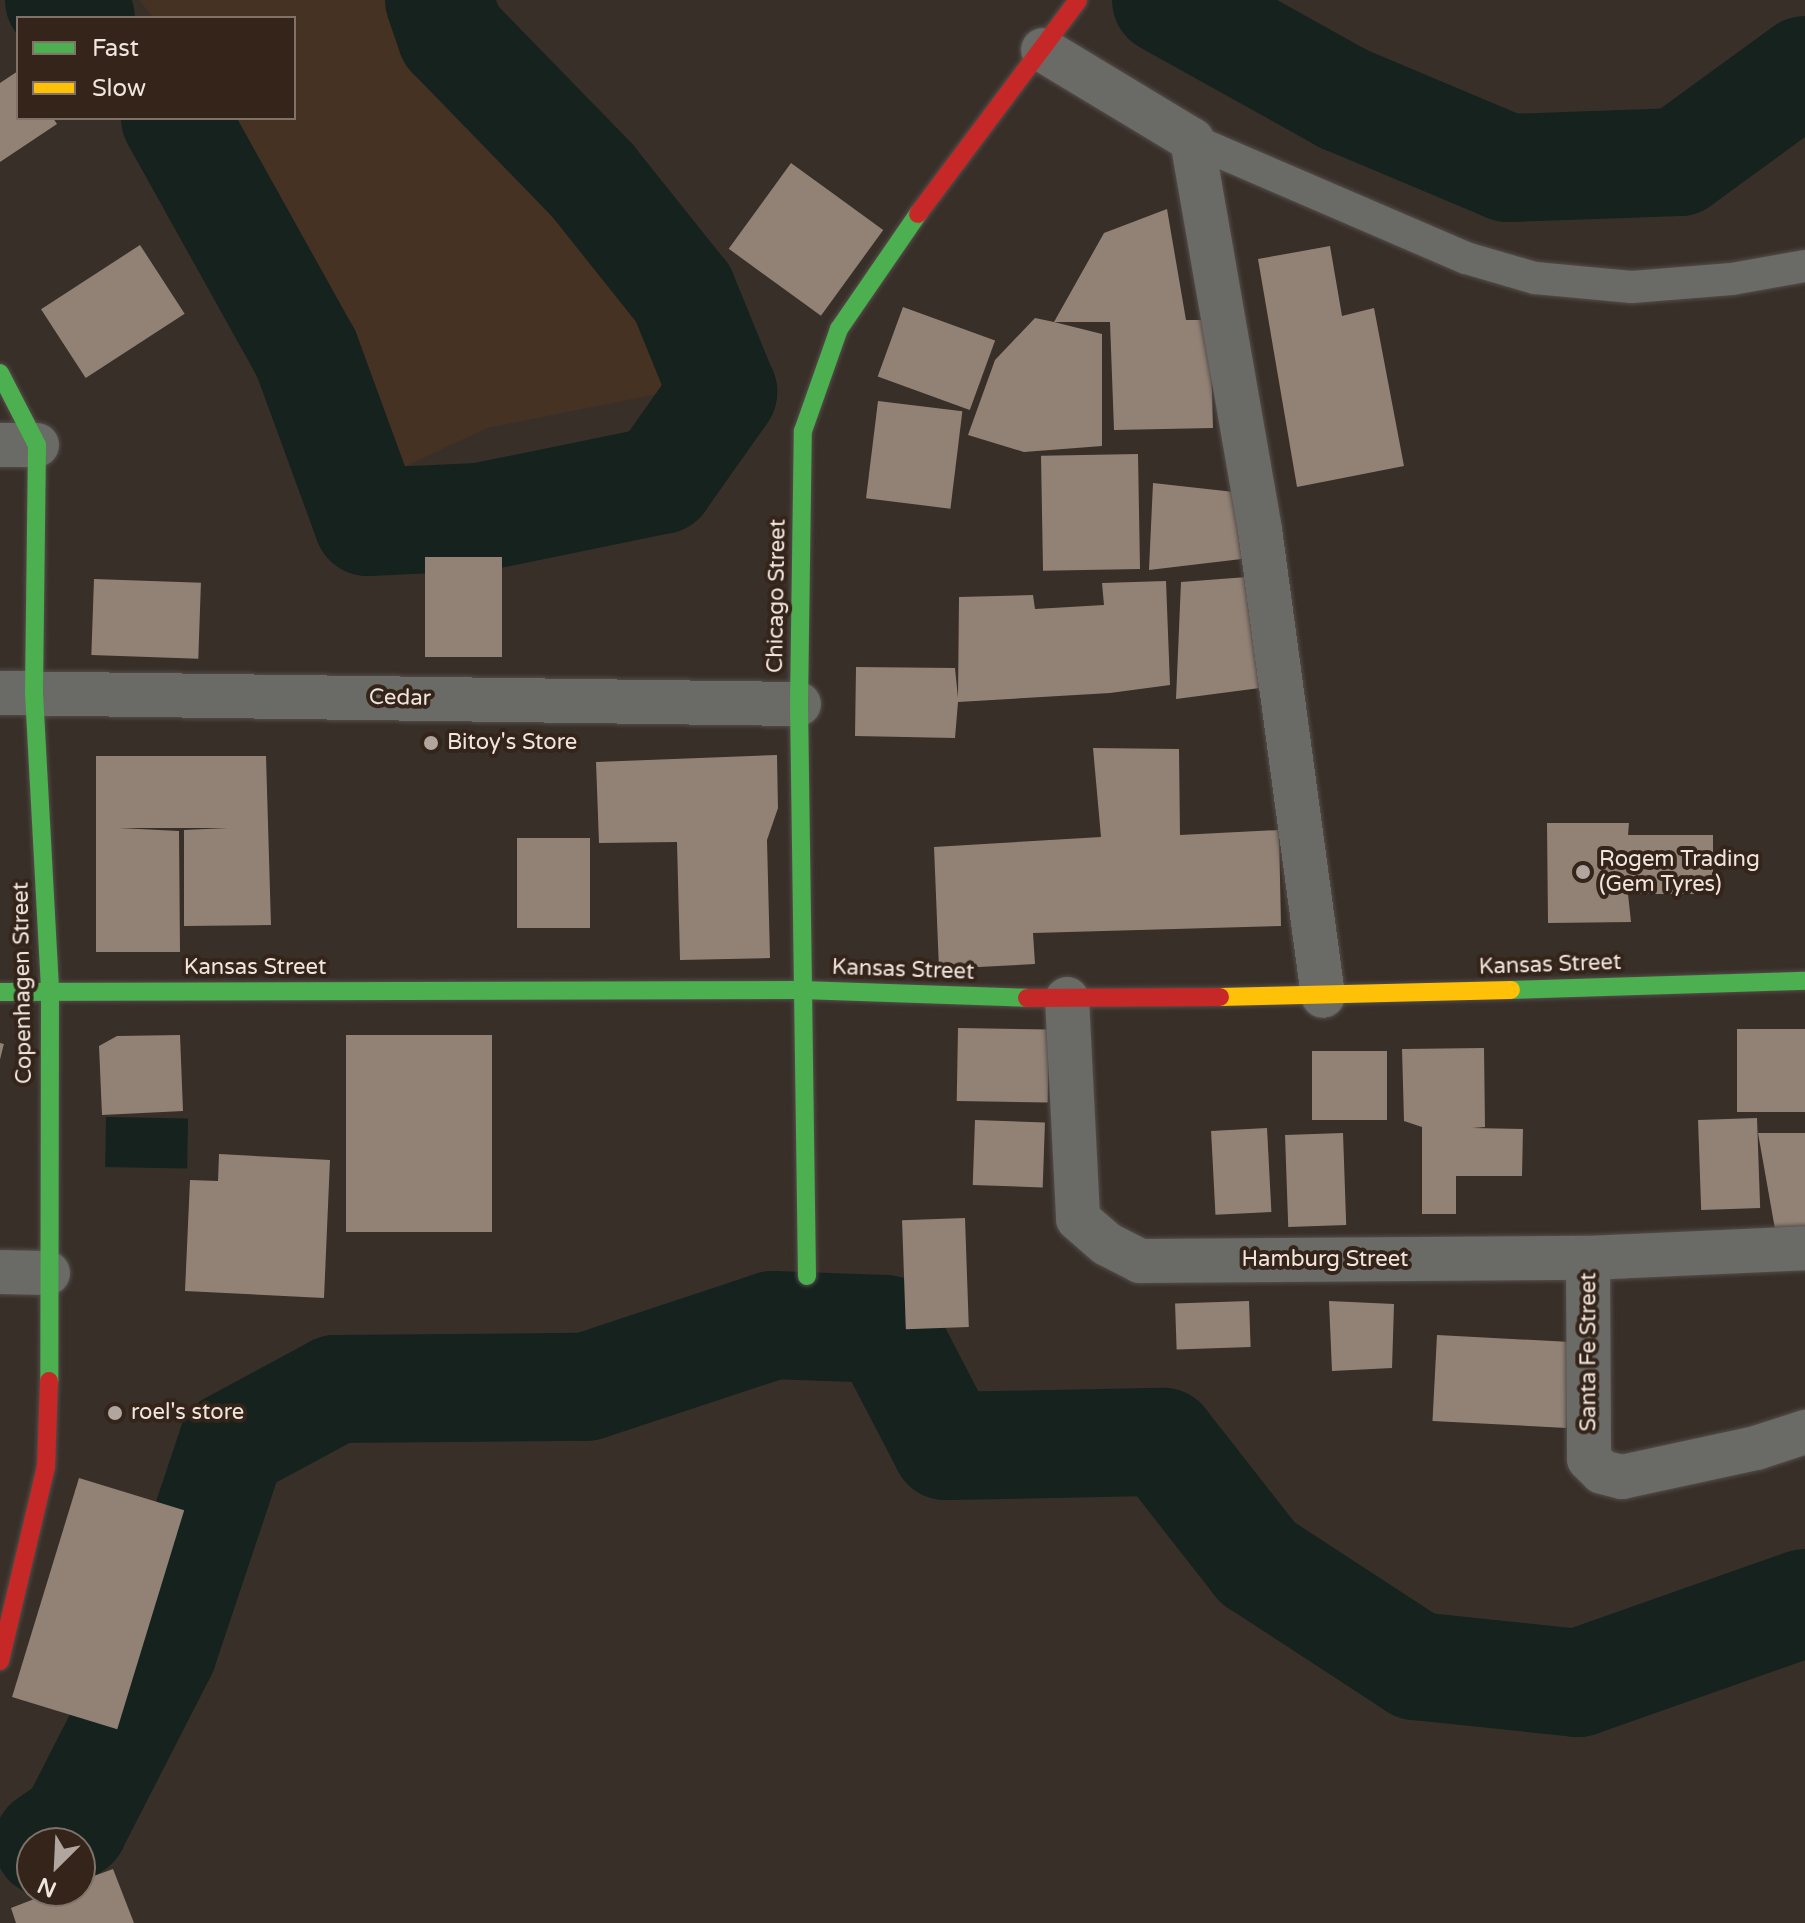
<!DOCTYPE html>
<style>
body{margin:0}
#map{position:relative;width:1805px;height:1923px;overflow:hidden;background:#382f29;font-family:"Varela Round",sans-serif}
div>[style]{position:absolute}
.built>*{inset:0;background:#453223}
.water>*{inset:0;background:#15221e;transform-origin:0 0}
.river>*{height:108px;margin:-54px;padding:0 54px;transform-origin:54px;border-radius:54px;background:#15221e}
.building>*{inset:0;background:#928276;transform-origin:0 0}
.roads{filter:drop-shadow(0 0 2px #544d48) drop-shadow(0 0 2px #544d48)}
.lane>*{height:32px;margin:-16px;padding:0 16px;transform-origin:16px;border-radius:16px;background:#6a6a67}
.street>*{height:44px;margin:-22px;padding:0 22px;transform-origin:22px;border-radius:22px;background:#6a6a67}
.fast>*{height:18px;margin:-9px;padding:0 9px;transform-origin:9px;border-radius:9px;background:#4caf50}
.slow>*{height:18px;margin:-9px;padding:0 9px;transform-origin:9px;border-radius:9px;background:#ffc107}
.jam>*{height:18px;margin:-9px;padding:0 9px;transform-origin:9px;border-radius:9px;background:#c62828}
.dots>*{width:22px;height:22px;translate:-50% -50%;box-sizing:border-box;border:4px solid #342419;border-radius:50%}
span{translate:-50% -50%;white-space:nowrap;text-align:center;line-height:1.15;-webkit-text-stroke:8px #342419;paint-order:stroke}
.street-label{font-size:22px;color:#f0e6de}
.poi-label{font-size:22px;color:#f0e6de}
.left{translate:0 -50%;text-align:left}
.legend{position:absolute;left:16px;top:16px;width:280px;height:104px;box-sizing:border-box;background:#342419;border:2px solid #7f7268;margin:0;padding:10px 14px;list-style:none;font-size:24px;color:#f0e6de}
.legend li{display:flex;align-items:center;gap:16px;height:40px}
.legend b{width:40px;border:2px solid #7f7268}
.north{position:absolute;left:16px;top:1827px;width:80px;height:80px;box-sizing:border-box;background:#342419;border:2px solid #7f7268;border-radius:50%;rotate:204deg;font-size:22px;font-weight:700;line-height:32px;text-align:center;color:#f0e6de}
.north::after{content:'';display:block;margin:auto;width:28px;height:36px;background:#b0a69f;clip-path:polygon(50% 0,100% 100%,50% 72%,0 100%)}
</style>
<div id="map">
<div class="built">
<i style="clip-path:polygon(139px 0,409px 0,419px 24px,501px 150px,607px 256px,673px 353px,673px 391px,487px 428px,385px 476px,361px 364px,217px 118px,294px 118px,294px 18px,154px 18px)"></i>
</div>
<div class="water">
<i style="left:106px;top:1117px;width:82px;height:50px;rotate:1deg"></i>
</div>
<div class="river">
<i style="left:59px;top:0;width:28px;rotate:39deg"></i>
<i style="left:1166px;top:0;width:204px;rotate:29.1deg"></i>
<i style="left:1344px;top:99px;width:178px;rotate:22.8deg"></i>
<i style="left:1508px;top:168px;width:171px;rotate:-2deg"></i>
<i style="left:1679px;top:162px;width:156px;rotate:-36.1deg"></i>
<i style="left:175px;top:118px;width:269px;rotate:60.9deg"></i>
<i style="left:306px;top:353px;width:180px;rotate:69.9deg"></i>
<i style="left:368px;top:522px;width:112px;rotate:-2.6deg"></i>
<i style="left:480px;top:517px;width:185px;rotate:-11.6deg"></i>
<i style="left:661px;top:480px;width:108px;rotate:-54.8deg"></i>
<i style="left:723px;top:392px;width:106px;rotate:-112.2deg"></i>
<i style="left:683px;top:294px;width:146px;rotate:-128.6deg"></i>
<i style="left:592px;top:180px;width:202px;rotate:-134.2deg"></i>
<i style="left:451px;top:35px;width:37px;rotate:-109deg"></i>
<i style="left:48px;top:1843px;width:32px;rotate:-35deg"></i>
<i style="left:74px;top:1825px;width:195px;rotate:-62.9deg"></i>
<i style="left:163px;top:1651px;width:217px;rotate:-71.5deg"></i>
<i style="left:232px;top:1445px;width:118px;rotate:-28.3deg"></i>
<i style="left:336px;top:1389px;width:250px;rotate:-0.5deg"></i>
<i style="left:586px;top:1387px;width:197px;rotate:-18.3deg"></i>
<i style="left:773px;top:1325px;width:112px;rotate:2deg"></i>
<i style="left:885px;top:1329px;width:132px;rotate:62.5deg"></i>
<i style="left:946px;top:1446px;width:217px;rotate:-1.1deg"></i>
<i style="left:1163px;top:1442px;width:154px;rotate:51.9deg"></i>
<i style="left:1258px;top:1563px;width:189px;rotate:33.1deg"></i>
<i style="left:1416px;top:1666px;width:163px;rotate:6deg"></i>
<i style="left:1578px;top:1683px;width:241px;rotate:-19.4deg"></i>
</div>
<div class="building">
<i style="clip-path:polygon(18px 71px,18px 118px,53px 118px,57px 124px,0 162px,0 83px)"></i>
<i style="left:791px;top:163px;width:114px;height:106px;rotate:36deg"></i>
<i style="clip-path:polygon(1167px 209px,1186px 320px,1210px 320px,1213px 428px,1114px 430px,1110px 322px,1054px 322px,1102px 334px,1102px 446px,1024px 452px,968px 435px,995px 360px,1035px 318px,1054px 322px,1104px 233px)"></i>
<i style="left:140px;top:245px;width:82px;height:118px;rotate:57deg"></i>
<i style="clip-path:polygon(1330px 246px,1342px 316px,1374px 308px,1404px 466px,1297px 487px,1258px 259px)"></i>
<i style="left:903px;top:307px;width:98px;height:74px;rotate:20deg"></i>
<i style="left:878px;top:401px;width:85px;height:98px;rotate:7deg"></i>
<i style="left:1138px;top:454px;width:115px;height:97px;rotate:89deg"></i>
<i style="clip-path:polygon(1153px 483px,1243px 493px,1250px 558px,1149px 570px)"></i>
<i style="left:425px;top:557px;width:77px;height:100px"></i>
<i style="clip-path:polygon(1247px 577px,1260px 688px,1176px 699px,1181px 582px)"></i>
<i style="left:94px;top:579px;width:107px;height:76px;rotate:2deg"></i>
<i style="clip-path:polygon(1166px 581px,1170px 685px,1110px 693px,958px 702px,955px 738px,855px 736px,856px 667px,955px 668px,958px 698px,959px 597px,1033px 595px,1035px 609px,1104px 605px,1102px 583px)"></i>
<i style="clip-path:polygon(1093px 748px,1179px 749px,1180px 835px,1279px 830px,1281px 926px,1033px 933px,1035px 964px,939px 969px,934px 847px,1101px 837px)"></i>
<i style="clip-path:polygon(777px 755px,778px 808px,767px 840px,770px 958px,680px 960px,677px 842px,599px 843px,596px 762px)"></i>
<i style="clip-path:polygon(96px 756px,266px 756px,271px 925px,184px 926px,184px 830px,228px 828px,119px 828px,179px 831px,180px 952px,96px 952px)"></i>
<i style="clip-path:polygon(1547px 823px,1629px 823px,1628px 835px,1713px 835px,1713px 894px,1628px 894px,1631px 922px,1548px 923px)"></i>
<i style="left:517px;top:838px;width:73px;height:90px"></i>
<i style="left:958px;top:1028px;width:91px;height:73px;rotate:1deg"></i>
<i style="left:1805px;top:1029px;width:83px;height:68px;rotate:90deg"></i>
<i style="clip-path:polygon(180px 1035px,183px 1111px,102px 1115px,99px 1046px,117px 1036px)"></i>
<i style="left:346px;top:1035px;width:146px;height:197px"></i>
<i style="left:0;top:1043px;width:4px;height:89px;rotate:14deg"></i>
<i style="clip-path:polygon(1484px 1048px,1485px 1127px,1472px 1128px,1523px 1129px,1522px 1176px,1456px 1176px,1456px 1214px,1422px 1214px,1422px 1127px,1404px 1121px,1402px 1049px)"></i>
<i style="left:1312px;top:1051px;width:75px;height:69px"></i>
<i style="left:1757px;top:1118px;width:90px;height:59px;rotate:88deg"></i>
<i style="left:975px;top:1120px;width:70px;height:65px;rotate:2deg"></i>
<i style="left:1267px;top:1128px;width:84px;height:56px;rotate:87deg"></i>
<i style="left:1343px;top:1133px;width:92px;height:58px;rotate:88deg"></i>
<i style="clip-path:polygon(1758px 1133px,1805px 1133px,1805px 1229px,1775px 1229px)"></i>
<i style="clip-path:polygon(219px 1154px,330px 1160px,324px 1298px,185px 1291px,190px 1180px,218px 1181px)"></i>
<i style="left:965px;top:1218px;width:109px;height:63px;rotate:88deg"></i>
<i style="left:1249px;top:1301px;width:46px;height:74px;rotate:88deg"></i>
<i style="clip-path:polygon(1329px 1301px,1394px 1304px,1392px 1368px,1332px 1371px)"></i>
<i style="left:1437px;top:1335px;width:134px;height:86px;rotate:3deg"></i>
<i style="left:79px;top:1478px;width:110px;height:229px;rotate:17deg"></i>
<i style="clip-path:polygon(113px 1869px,134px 1923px,16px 1923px,11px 1908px,55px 1891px,80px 1891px,80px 1881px)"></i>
</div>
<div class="roads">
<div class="lane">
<i style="left:1192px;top:140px;width:298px;rotate:23.3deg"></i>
<i style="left:1466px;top:258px;width:72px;rotate:16.2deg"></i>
<i style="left:1535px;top:278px;width:97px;rotate:5.3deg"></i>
<i style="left:1632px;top:287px;width:100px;rotate:-4.6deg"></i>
<i style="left:1732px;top:279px;width:74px;rotate:-10.1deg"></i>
</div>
<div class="street">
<i style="left:1043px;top:50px;width:174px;rotate:31.1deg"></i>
<i style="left:1192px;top:140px;width:396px;rotate:80.1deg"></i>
<i style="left:1260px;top:530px;width:470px;rotate:82.3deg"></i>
<i style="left:0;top:445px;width:37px"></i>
<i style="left:0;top:693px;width:799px;rotate:0.79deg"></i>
<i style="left:1067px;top:999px;width:220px;rotate:87.1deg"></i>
<i style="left:1078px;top:1219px;width:38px;rotate:41deg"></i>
<i style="left:1107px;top:1244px;width:37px;rotate:27deg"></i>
<i style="left:1140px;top:1261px;width:448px;rotate:-0.4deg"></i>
<i style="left:1588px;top:1258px;width:217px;rotate:-2.6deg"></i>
<i style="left:1588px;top:1258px;width:201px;rotate:89.7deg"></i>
<i style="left:1589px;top:1459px;width:18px;rotate:45deg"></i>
<i style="left:1602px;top:1472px;width:21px;rotate:14deg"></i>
<i style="left:1622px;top:1477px;width:137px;rotate:-12.2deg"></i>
<i style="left:1756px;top:1448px;width:52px;rotate:-18.1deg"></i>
<i style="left:0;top:1272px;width:48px;rotate:1.2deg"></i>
</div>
<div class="fast">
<i style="left:0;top:373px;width:81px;rotate:62.8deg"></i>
<i style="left:37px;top:445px;width:248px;rotate:90.7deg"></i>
<i style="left:34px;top:693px;width:299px;rotate:86.9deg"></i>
<i style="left:50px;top:992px;width:389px;rotate:90.1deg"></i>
<i style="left:1511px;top:990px;width:294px;rotate:-1.8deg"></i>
<i style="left:0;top:992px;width:802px;rotate:-0.14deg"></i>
<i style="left:802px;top:990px;width:225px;rotate:2deg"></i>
<i style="left:807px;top:1276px;width:572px;rotate:-90.8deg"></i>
<i style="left:799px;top:704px;width:273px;rotate:-89.2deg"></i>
<i style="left:803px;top:431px;width:108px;rotate:-70.6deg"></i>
<i style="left:839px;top:329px;width:140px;rotate:-55.5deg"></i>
</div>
<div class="slow">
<i style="left:1220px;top:997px;width:291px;rotate:-1.4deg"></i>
</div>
<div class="jam">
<i style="left:918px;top:214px;width:267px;rotate:-53.2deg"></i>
<i style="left:1027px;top:998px;width:193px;rotate:-0.3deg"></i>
<i style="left:0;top:1661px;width:199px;rotate:-76.7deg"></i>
<i style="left:46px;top:1467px;width:86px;rotate:-88deg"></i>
</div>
</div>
<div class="dots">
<i style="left:431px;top:743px;background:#b0a69f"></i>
<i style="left:1583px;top:872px;background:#b0a69f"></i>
<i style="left:115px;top:1413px;background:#b0a69f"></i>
</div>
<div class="street-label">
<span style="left:777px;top:596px;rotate:-89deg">Chicago Street</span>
<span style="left:400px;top:698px;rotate:1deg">Cedar</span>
<span style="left:1550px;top:965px;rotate:-2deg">Kansas Street</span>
<span style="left:255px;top:968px">Kansas Street</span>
<span style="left:903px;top:970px;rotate:2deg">Kansas Street</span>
<span style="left:23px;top:983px;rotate:-91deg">Copenhagen Street</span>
<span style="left:1325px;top:1260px">Hamburg Street</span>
<span style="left:1589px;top:1352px;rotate:-90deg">Santa Fe Street</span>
</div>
<div class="poi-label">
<span class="left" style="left:447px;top:743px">Bitoy's Store</span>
<span class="left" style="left:1599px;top:872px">Rogem Trading<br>(Gem Tyres)</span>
<span class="left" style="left:131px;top:1413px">roel's store</span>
</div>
<ul class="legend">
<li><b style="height:10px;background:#4caf50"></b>Fast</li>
<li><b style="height:10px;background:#ffc107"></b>Slow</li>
</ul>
<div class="north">N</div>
</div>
